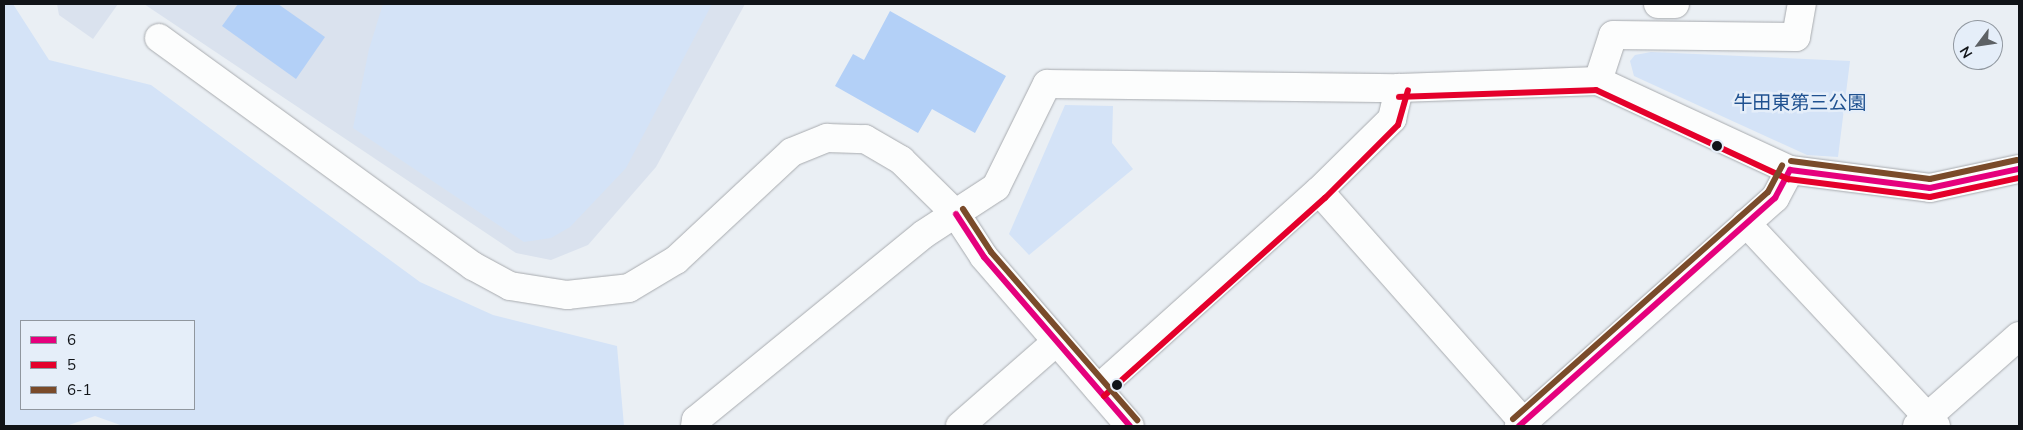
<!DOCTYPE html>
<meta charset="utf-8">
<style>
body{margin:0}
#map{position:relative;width:2023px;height:430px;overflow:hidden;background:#eaeff4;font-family:Mulish,"Noto Sans JP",sans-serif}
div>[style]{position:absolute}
.built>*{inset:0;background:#dae2ee}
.green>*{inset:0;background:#d4e3f7}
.water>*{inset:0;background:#b3d0f7}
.roads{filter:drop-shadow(0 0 1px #a8abaf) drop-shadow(0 0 1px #a8abaf)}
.street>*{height:28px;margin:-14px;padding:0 14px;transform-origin:14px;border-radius:14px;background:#fcfdfd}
.secondary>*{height:28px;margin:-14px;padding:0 14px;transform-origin:14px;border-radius:14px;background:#fcfdfd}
.bus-1>*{height:6px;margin:-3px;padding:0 3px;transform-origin:3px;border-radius:3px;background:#e5007d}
.bus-2>*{height:6px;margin:-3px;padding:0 3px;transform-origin:3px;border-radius:3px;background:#e4002b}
.bus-3>*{height:6px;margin:-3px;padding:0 3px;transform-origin:3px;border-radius:3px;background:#7a4b2a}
.dots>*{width:14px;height:14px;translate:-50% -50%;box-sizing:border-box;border:2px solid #e5eef9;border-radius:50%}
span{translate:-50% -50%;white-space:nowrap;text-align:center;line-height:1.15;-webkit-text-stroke:5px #e5eef9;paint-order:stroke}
.park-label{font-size:19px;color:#1f5190}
.frame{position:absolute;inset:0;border:5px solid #111418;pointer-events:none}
.legend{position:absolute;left:20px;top:320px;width:175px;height:90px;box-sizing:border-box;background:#e5eef9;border:1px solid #90979f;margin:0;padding:6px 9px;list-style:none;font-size:15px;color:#111418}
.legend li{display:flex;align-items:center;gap:10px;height:25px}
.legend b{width:25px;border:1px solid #90979f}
.north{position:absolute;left:1953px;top:20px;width:50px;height:50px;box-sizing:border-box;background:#e5eef9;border:1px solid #90979f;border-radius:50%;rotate:239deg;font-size:14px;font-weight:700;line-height:20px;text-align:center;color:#111418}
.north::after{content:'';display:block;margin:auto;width:18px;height:22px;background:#5d6165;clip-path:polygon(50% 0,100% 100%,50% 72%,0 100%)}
</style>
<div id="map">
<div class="built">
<i style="clip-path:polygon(57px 4px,118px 4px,93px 39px,59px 15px)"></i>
<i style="clip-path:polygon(144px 4px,745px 4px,656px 167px,588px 245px,551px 260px,516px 253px)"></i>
</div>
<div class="green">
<i style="clip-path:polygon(evenodd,4px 4px,13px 4px,49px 60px,151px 85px,420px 282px,493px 315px,617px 346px,624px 426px,123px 426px,95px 416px,66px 426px,4px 426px,4px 4px,21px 321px,194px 321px,194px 409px,21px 409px,21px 321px)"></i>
<i style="clip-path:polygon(383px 4px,712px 4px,626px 168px,570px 227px,551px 238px,524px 242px,353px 128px,369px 49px)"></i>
<i style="clip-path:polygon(1651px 52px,1850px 61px,1838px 157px,1807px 155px,1634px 76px,1630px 61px,1635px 55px)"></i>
<i style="clip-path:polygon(1065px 105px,1113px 106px,1112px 143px,1133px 169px,1029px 255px,1009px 234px)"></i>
</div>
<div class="water">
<i style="clip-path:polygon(238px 4px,278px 4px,325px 37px,296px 79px,222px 26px)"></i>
<i style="clip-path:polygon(890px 11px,1006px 76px,975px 133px,932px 109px,918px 133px,835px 86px,853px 54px,864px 60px)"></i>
</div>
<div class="roads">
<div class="street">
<i style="left:1658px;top:4px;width:17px"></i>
<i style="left:159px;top:38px;width:388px;rotate:36deg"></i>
<i style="left:473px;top:266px;width:42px;rotate:28.4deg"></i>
<i style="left:510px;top:286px;width:58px;rotate:9deg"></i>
<i style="left:567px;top:295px;width:62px;rotate:-6.4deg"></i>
<i style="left:629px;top:288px;width:55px;rotate:-30.8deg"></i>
<i style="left:676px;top:260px;width:158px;rotate:-43deg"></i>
<i style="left:792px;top:152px;width:38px;rotate:-22deg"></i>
<i style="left:827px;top:138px;width:38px;rotate:2deg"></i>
<i style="left:865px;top:139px;width:42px;rotate:30.3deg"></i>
<i style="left:901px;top:160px;width:77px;rotate:44.5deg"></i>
<i style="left:956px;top:214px;width:51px;rotate:56.9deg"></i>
<i style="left:984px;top:257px;width:223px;rotate:49.2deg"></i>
<i style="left:1598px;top:81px;width:48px;rotate:-71.9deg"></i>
<i style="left:1613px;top:35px;width:183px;rotate:0.6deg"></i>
<i style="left:1796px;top:37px;width:34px;rotate:-80deg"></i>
<i style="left:1319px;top:191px;width:314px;rotate:48.5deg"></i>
<i style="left:1746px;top:223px;width:278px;rotate:46.9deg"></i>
<i style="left:1098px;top:389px;width:297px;rotate:-41.9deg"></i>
<i style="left:1319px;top:191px;width:103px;rotate:-44.6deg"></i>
<i style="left:1392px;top:119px;width:32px;rotate:-77deg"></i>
<i style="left:695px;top:426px;width:6px;rotate:-81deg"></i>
<i style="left:696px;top:420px;width:294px;rotate:-39.2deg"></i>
<i style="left:924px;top:234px;width:86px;rotate:-33.1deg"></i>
<i style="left:996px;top:187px;width:115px;rotate:-63.7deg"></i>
<i style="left:1047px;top:84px;width:352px;rotate:0.7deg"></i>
<i style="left:1399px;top:88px;width:199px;rotate:-2deg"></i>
<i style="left:1598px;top:81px;width:212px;rotate:24.9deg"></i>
<i style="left:1790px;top:170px;width:32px;rotate:118deg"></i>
<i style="left:1775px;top:198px;width:343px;rotate:138.3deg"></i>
<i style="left:960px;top:426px;width:128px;rotate:-41.2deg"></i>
<i style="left:1917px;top:426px;width:136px;rotate:-41.4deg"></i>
</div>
<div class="secondary">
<i style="left:1790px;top:170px;width:141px;rotate:7.3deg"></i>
<i style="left:1930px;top:188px;width:91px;rotate:-12.1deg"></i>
</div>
</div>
<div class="bus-1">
<i style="left:1790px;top:170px;width:141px;rotate:7.3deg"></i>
<i style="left:1930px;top:188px;width:91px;rotate:-12.1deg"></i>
<i style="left:956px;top:214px;width:51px;rotate:56.9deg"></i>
<i style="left:984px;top:257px;width:223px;rotate:49.2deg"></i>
<i style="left:1519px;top:426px;width:343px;rotate:-41.7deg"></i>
<i style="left:1775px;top:198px;width:32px;rotate:-62deg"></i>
</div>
<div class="bus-2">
<i style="left:1399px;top:97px;width:197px;rotate:-2deg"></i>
<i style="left:1596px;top:90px;width:212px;rotate:24.9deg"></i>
<i style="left:1788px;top:179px;width:143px;rotate:7.2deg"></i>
<i style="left:1930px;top:197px;width:91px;rotate:-12.1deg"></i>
<i style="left:1104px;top:396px;width:297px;rotate:-41.9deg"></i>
<i style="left:1325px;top:198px;width:103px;rotate:-45deg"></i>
<i style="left:1398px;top:125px;width:36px;rotate:-74deg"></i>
</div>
<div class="bus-3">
<i style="left:1791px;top:161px;width:140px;rotate:7.4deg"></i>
<i style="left:1930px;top:179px;width:89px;rotate:-12.3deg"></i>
<i style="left:963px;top:209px;width:51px;rotate:56.9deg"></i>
<i style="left:991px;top:252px;width:223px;rotate:49deg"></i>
<i style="left:1513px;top:419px;width:341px;rotate:-41.7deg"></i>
<i style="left:1768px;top:192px;width:30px;rotate:-62deg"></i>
</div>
<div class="dots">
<i style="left:1717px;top:146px;background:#111418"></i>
<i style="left:1117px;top:385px;background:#111418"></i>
</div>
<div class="park-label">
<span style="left:1800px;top:103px">牛田東第三公園</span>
</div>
<div class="frame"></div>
<ul class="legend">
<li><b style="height:6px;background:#e5007d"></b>6</li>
<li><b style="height:6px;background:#e4002b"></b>5</li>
<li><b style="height:6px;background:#7a4b2a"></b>6-1</li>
</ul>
<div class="north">N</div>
</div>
